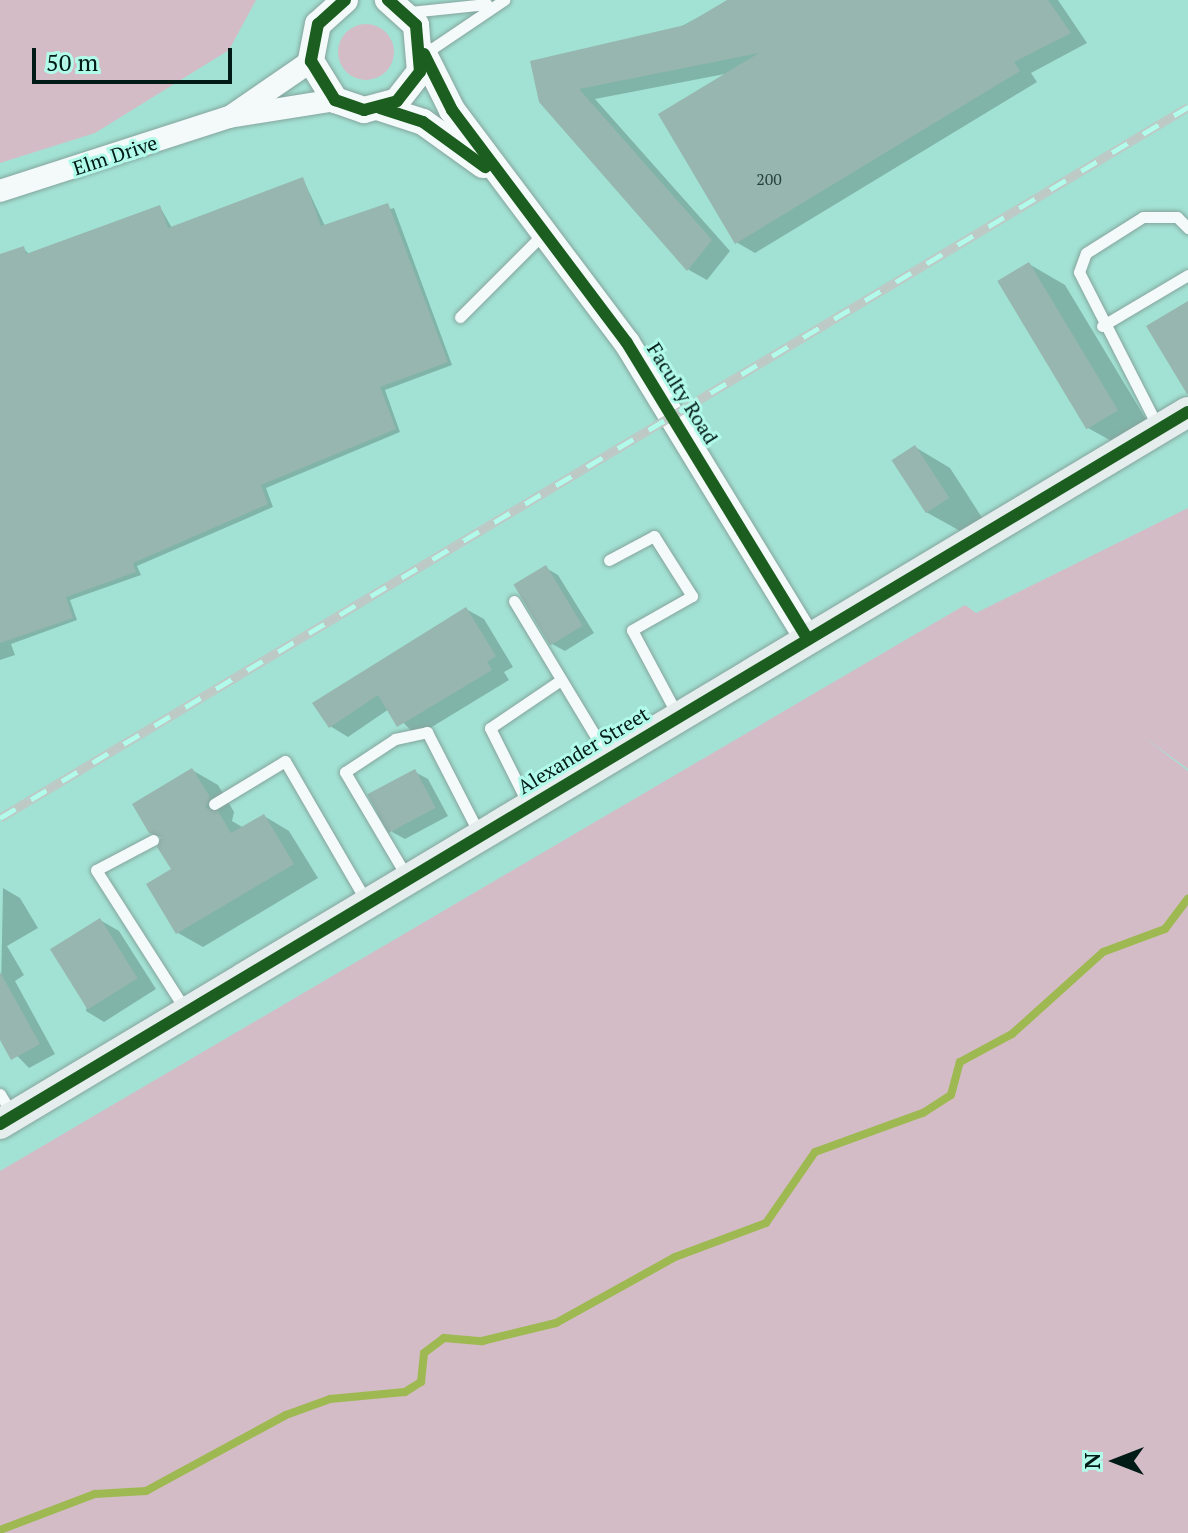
<!DOCTYPE html>
<style>
body{margin:0}
#map{position:relative;width:1188px;height:1533px;overflow:hidden;background:#b5ddd4;font-family:"PT Serif",serif}
div>[style]{position:absolute}
.built>*{inset:0;background:#a2e2d4;transform-origin:0 0}
.green>*{inset:0;background:#d4bcc6}
.round{border-radius:50%}
.shadow>*{inset:0;background:#0003}
.stream>*{height:8px;margin:-4px;padding:0 4px;transform-origin:4px;border-radius:4px;background:#9eb952}
.building>*{inset:0;background:#97b6af;transform-origin:0 0}
.roads{filter:drop-shadow(0 0 2px #85a49d) drop-shadow(0 0 2px #85a49d)}
.service>*{height:11px;margin:-5.5px;padding:0 5.5px;transform-origin:5.5px;border-radius:5.5px;background:#f4faf9}
.minor>*{height:22px;margin:-11px;padding:0 11px;transform-origin:11px;border-radius:11px;background:#f4faf9}
.tertiary>*{height:26px;margin:-13px;padding:0 13px;transform-origin:13px;border-radius:13px;background:#f4faf9}
.secondary>*{height:30px;margin:-15px;padding:0 15px;transform-origin:15px;border-radius:15px;background:#e5eeec}
.rail>*{height:9px;margin-top:-4.5px;transform-origin:0;background:repeating-linear-gradient(90deg,#b2faea 0 18px,#bec9c6 0 36px);box-sizing:border-box;border-block:2px solid #bec9c6}
.cycleway>*{height:12px;margin:-6px;padding:0 6px;transform-origin:6px;border-radius:6px;background:#1b5e20}
span{translate:-50% -50%;white-space:nowrap;text-align:center;line-height:1.15;-webkit-text-stroke:6px #b2faea;paint-order:stroke}
.number-label{font-size:16px;color:#26413c}
.number-label span{-webkit-text-stroke-width:0}
.street-label{font-size:20px;color:#001a15}
.north{position:absolute;left:1076px;top:1421px;width:80px;height:80px;-webkit-text-stroke:6px #b2faea;paint-order:stroke;rotate:270deg;font-size:22px;font-weight:700;line-height:32px;text-align:center;color:#001a15}
.north::after{content:'';display:block;margin:auto;width:28px;height:36px;background:#001a15;clip-path:polygon(50% 0,100% 100%,50% 72%,0 100%)}
.scale{position:absolute;left:32px;top:48px;width:200px;height:36px;box-sizing:border-box;border:4px solid #001a15;border-top:0;padding-left:10px;font-size:24px;line-height:28px;white-space:nowrap;color:#001a15;-webkit-text-stroke:6px #b2faea;paint-order:stroke}
</style>
<div id="map">
<div class="built">
<i style="left:0;top:0;width:1188px;height:1533px"></i>
</div>
<div class="green">
<i style="clip-path:polygon(0 0,256px 0,229px 50px,95px 133px,0 163px)"></i>
<i class="round" style="left:338px;top:24px;width:56px;height:56px"></i>
<i style="clip-path:polygon(1188px 508px,1188px 769px,1141px 735px,1188px 771px,1188px 1533px,0 1533px,0 1171px,965px 605px,976px 613px)"></i>
</div>
<div class="shadow">
<i style="clip-path:polygon(731px 0,1058px 0,1087px 43px,1031px 73px,1037px 82px,755px 253px,736px 242px,730px 73px,595px 99px,730px 251px,707px 280px,689px 270px,540px 101px)"></i>
<i style="clip-path:polygon(303px 179px,325px 226px,394px 208px,452px 365px,385px 390px,400px 432px,266px 488px,273px 507px,137px 566px,141px 575px,70px 600px,77px 620px,11px 644px,15px 655px,0 660px,0 256px,23px 248px,30px 255px,160px 207px,172px 228px)"></i>
<i style="clip-path:polygon(1029px 264px,1065px 285px,1153px 431px,1124px 448px,1088px 428px)"></i>
<i style="clip-path:polygon(915px 447px,950px 468px,983px 519px,962px 532px,926px 512px)"></i>
<i style="clip-path:polygon(546px 568px,558px 575px,594px 633px,565px 651px,552px 644px)"></i>
<i style="clip-path:polygon(466px 609px,484px 619px,513px 667px,504px 672px,509px 680px,417px 736px,389px 709px,348px 737px,330px 726px)"></i>
<i style="clip-path:polygon(192px 770px,218px 785px,234px 812px,232px 821px,244px 828px,264px 816px,289px 831px,318px 878px,203px 947px,178px 933px,173px 870px,162px 838px,150px 831px)"></i>
<i style="clip-path:polygon(415px 772px,428px 779px,448px 816px,405px 839px,392px 832px)"></i>
<i style="clip-path:polygon(3px 888px,20px 898px,38px 928px,7px 946px,24px 975px,15px 981px,55px 1054px,29px 1068px,0 1038px)"></i>
<i style="clip-path:polygon(100px 920px,119px 931px,156px 989px,104px 1022px,86px 1011px)"></i>
</div>
<div class="stream">
<i style="left:0;top:1530px;width:102px;rotate:-20.8deg"></i>
<i style="left:95px;top:1494px;width:51px;rotate:-3.4deg"></i>
<i style="left:146px;top:1491px;width:159px;rotate:-28.5deg"></i>
<i style="left:286px;top:1415px;width:47px;rotate:-20deg"></i>
<i style="left:330px;top:1399px;width:75px;rotate:-5.3deg"></i>
<i style="left:405px;top:1392px;width:19px;rotate:-32deg"></i>
<i style="left:421px;top:1382px;width:29px;rotate:-84deg"></i>
<i style="left:424px;top:1353px;width:25px;rotate:-37deg"></i>
<i style="left:444px;top:1338px;width:38px;rotate:5deg"></i>
<i style="left:482px;top:1341px;width:76px;rotate:-13.7deg"></i>
<i style="left:556px;top:1323px;width:136px;rotate:-29deg"></i>
<i style="left:675px;top:1257px;width:97px;rotate:-20.5deg"></i>
<i style="left:766px;top:1223px;width:86px;rotate:-55.4deg"></i>
<i style="left:815px;top:1152px;width:115px;rotate:-19.9deg"></i>
<i style="left:923px;top:1113px;width:33px;rotate:-33deg"></i>
<i style="left:951px;top:1095px;width:34px;rotate:-75deg"></i>
<i style="left:960px;top:1062px;width:59px;rotate:-28.3deg"></i>
<i style="left:1012px;top:1034px;width:122px;rotate:-42deg"></i>
<i style="left:1103px;top:952px;width:66px;rotate:-20.4deg"></i>
<i style="left:1165px;top:929px;width:38px;rotate:-53deg"></i>
</div>
<div class="building">
<i style="clip-path:polygon(727px 0,1048px 0,1071px 33px,1014px 62px,1020px 71px,735px 244px,658px 114px,759px 53px,579px 89px,712px 240px,687px 271px,539px 102px,530px 61px,685px 25px)"></i>
<i style="clip-path:polygon(303px 177px,321px 226px,388px 203px,448px 362px,380px 387px,396px 429px,261px 485px,268px 504px,133px 563px,136px 572px,66px 597px,73px 618px,0 643px,0 254px,24px 246px,26px 254px,160px 205px,168px 228px)"></i>
<i style="left:1029px;top:262px;width:173px;height:37px;rotate:59deg"></i>
<i style="clip-path:polygon(1188px 301px,1188px 394px,1187px 394px,1146px 326px)"></i>
<i style="left:915px;top:445px;width:63px;height:28px;rotate:57deg"></i>
<i style="left:546px;top:565px;width:71px;height:38px;rotate:59deg"></i>
<i style="clip-path:polygon(466px 607px,496px 656px,487px 662px,492px 670px,397px 727px,378px 695px,329px 728px,312px 703px)"></i>
<i style="clip-path:polygon(192px 768px,210px 797px,206px 808px,218px 811px,231px 833px,264px 814px,294px 864px,176px 934px,146px 884px,171px 869px,157px 847px,161px 837px,149px 833px,132px 804px)"></i>
<i style="left:415px;top:769px;width:44px;height:54px;rotate:62deg"></i>
<i style="left:100px;top:918px;width:71px;height:59px;rotate:58deg"></i>
<i style="clip-path:polygon(0 972px,40px 1044px,11px 1060px,0 1040px)"></i>
</div>
<div class="roads">
<div class="service">
<i style="left:410px;top:12px;width:77px;rotate:-5.9deg"></i>
<i style="left:424px;top:54px;width:97px;rotate:-34deg"></i>
<i style="left:460px;top:317px;width:119px;rotate:-45deg"></i>
<i style="left:1102px;top:326px;width:100px;rotate:-30.7deg"></i>
<i style="left:1159px;top:429px;width:176px;rotate:-117deg"></i>
<i style="left:1079px;top:272px;width:20px;rotate:-70deg"></i>
<i style="left:1086px;top:253px;width:67px;rotate:-32.3deg"></i>
<i style="left:1143px;top:217px;width:34px"></i>
<i style="left:1177px;top:217px;width:16px;rotate:45deg"></i>
<i style="left:609px;top:560px;width:51px;rotate:-28.1deg"></i>
<i style="left:654px;top:536px;width:71px;rotate:57.7deg"></i>
<i style="left:692px;top:596px;width:69px;rotate:150.5deg"></i>
<i style="left:632px;top:630px;width:98px;rotate:61.9deg"></i>
<i style="left:514px;top:601px;width:182px;rotate:58.9deg"></i>
<i style="left:214px;top:804px;width:83px;rotate:-31.2deg"></i>
<i style="left:285px;top:761px;width:165px;rotate:59.9deg"></i>
<i style="left:528px;top:804px;width:85px;rotate:-116.6deg"></i>
<i style="left:490px;top:728px;width:86px;rotate:-34.1deg"></i>
<i style="left:153px;top:840px;width:64px;rotate:152.2deg"></i>
<i style="left:96px;top:870px;width:165px;rotate:57.4deg"></i>
<i style="left:407px;top:877px;width:122px;rotate:-120.6deg"></i>
<i style="left:345px;top:772px;width:60px;rotate:-33.4deg"></i>
<i style="left:395px;top:739px;width:33px;rotate:-12deg"></i>
<i style="left:427px;top:732px;width:116px;rotate:62.8deg"></i>
<i style="left:0;top:1094px;width:26px;rotate:59deg"></i>
</div>
<div class="minor">
<i style="left:234px;top:114px;width:93px;rotate:-34.5deg"></i>
<i style="left:0;top:191px;width:241px;rotate:-17.9deg"></i>
<i style="left:229px;top:117px;width:107px;rotate:-9.1deg"></i>
</div>
<div class="tertiary">
<i style="left:345px;top:0;width:36px;rotate:138deg"></i>
<i style="left:318px;top:24px;width:38px;rotate:101deg"></i>
<i style="left:311px;top:61px;width:46px;rotate:58.4deg"></i>
<i style="left:335px;top:100px;width:31px;rotate:19deg"></i>
<i style="left:364px;top:110px;width:34px;rotate:-15deg"></i>
<i style="left:397px;top:101px;width:37px;rotate:-52deg"></i>
<i style="left:420px;top:72px;width:47px;rotate:-94.9deg"></i>
<i style="left:416px;top:25px;width:38px;rotate:-138deg"></i>
<i style="left:424px;top:54px;width:63px;rotate:63.4deg"></i>
<i style="left:452px;top:110px;width:291px;rotate:53.1deg"></i>
<i style="left:627px;top:343px;width:347px;rotate:58.6deg"></i>
<i style="left:380px;top:108px;width:45px;rotate:18deg"></i>
<i style="left:423px;top:122px;width:74px;rotate:35.6deg"></i>
</div>
<div class="secondary">
<i style="left:0;top:1124px;width:1385px;rotate:-30.94deg"></i>
</div>
</div>
<div class="rail">
<i style="left:0;top:818px;width:1385px;rotate:-30.9deg"></i>
</div>
<div class="cycleway">
<i style="left:345px;top:0;width:36px;rotate:138deg"></i>
<i style="left:318px;top:24px;width:38px;rotate:101deg"></i>
<i style="left:311px;top:61px;width:46px;rotate:58.4deg"></i>
<i style="left:335px;top:100px;width:31px;rotate:19deg"></i>
<i style="left:364px;top:110px;width:34px;rotate:-15deg"></i>
<i style="left:397px;top:101px;width:37px;rotate:-52deg"></i>
<i style="left:420px;top:72px;width:47px;rotate:-94.9deg"></i>
<i style="left:416px;top:25px;width:38px;rotate:-138deg"></i>
<i style="left:424px;top:54px;width:63px;rotate:63.4deg"></i>
<i style="left:452px;top:110px;width:291px;rotate:53.1deg"></i>
<i style="left:627px;top:343px;width:347px;rotate:58.6deg"></i>
<i style="left:380px;top:108px;width:45px;rotate:18deg"></i>
<i style="left:423px;top:122px;width:77px;rotate:36deg"></i>
<i style="left:0;top:1124px;width:1385px;rotate:-30.94deg"></i>
</div>
<div class="number-label">
<span style="left:769px;top:179px">200</span>
</div>
<div class="street-label">
<span style="left:115px;top:155px;rotate:-18deg">Elm Drive</span>
<span style="left:683px;top:393px;rotate:58deg">Faculty Road</span>
<span style="left:583px;top:750px;rotate:-31deg">Alexander Street</span>
</div>
<div class="north">N</div>
<div class="scale">50 m</div>
</div>
